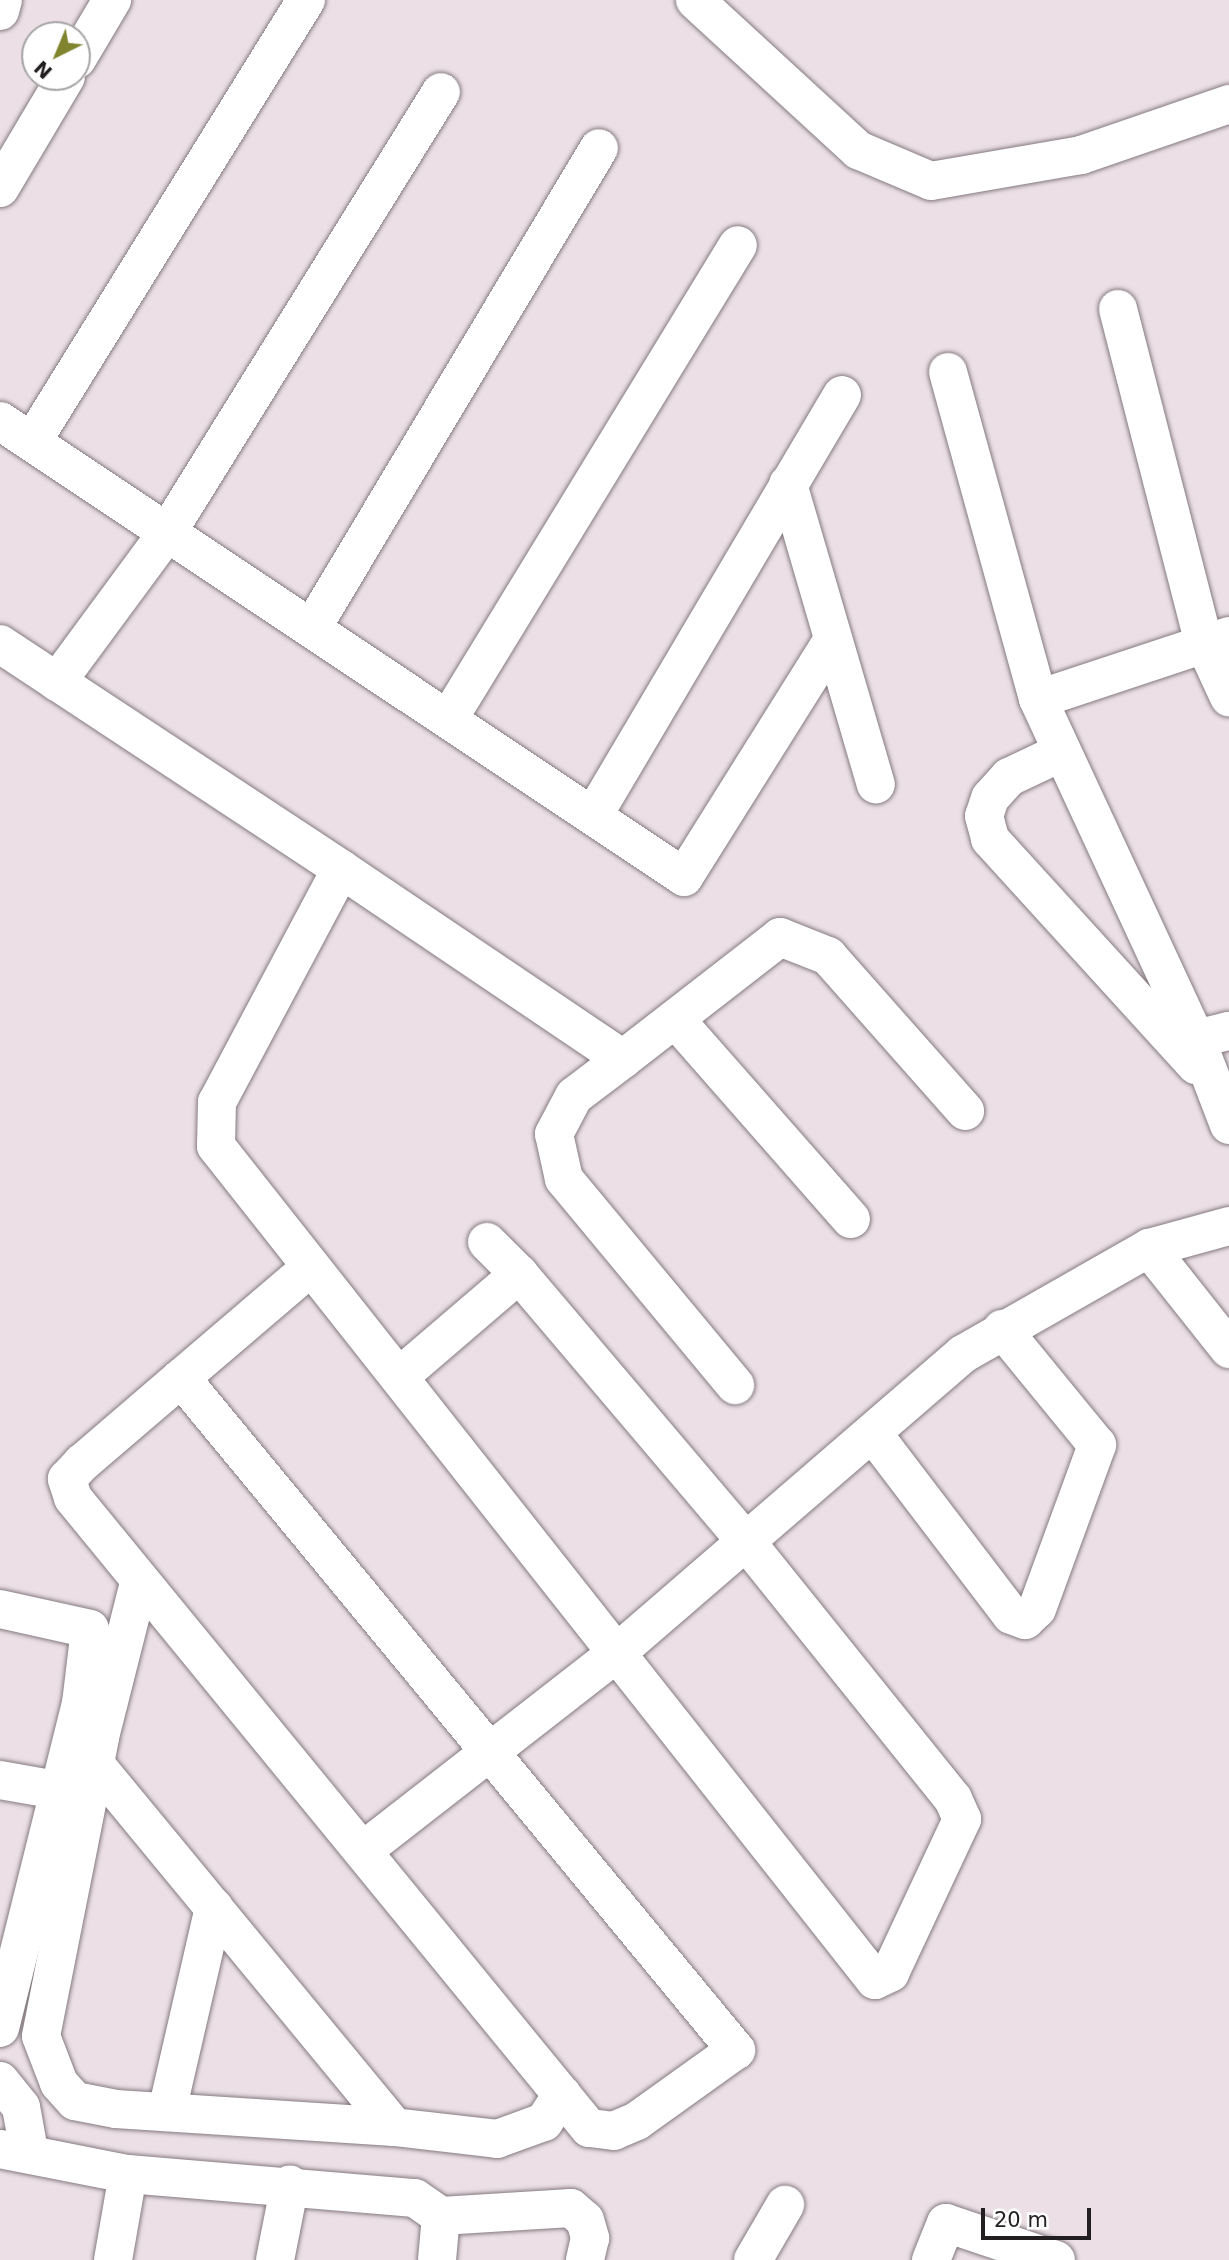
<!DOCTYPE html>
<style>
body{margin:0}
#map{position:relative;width:1229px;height:2260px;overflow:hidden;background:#ece0e6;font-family:"DejaVu Sans",sans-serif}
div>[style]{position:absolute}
.roads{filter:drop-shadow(0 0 2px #847a80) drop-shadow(0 0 2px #847a80)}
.minor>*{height:38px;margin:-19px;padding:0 19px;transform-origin:19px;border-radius:19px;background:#fff}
span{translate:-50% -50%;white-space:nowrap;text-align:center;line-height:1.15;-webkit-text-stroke:5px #fff;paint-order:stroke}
.north{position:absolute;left:21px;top:21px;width:70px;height:70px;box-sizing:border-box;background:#fff;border:2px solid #a7a5a6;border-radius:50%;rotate:223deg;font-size:19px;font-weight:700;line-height:28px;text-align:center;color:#231f21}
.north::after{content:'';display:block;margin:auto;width:24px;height:32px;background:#81842f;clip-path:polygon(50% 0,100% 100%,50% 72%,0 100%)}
.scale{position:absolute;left:981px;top:2208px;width:110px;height:32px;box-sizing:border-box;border:4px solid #231f21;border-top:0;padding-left:9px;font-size:21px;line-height:24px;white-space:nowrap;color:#231f21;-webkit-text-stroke:5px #fff;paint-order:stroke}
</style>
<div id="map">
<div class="roads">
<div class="minor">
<i style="left:695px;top:0;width:222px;rotate:42.6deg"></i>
<i style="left:858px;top:150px;width:79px;rotate:23deg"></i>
<i style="left:931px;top:181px;width:152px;rotate:-9.8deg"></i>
<i style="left:1081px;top:155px;width:157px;rotate:-19deg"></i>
<i style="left:0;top:11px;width:11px;rotate:-75deg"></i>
<i style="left:77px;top:59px;width:69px;rotate:-59.3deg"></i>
<i style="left:0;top:188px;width:129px;rotate:-59.3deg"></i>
<i style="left:1118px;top:309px;width:345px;rotate:75.6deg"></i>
<i style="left:1204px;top:643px;width:60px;rotate:65.2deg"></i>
<i style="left:948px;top:372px;width:339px;rotate:74.6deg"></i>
<i style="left:0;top:421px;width:822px;rotate:33.69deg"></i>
<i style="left:684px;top:877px;width:279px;rotate:-57.9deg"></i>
<i style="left:32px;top:442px;width:520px;rotate:-58.2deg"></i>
<i style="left:788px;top:484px;width:313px;rotate:73.7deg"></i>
<i style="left:312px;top:628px;width:559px;rotate:-59.12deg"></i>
<i style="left:1229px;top:636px;width:201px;rotate:161.7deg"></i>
<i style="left:1038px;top:699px;width:375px;rotate:65.1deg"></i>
<i style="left:1196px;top:1039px;width:92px;rotate:69deg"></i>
<i style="left:0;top:644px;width:409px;rotate:33.4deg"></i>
<i style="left:341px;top:869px;width:264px;rotate:118deg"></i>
<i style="left:217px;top:1102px;width:44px;rotate:91.3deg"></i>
<i style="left:216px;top:1146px;width:1063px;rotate:51.69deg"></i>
<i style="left:875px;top:1980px;width:17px;rotate:-25deg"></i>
<i style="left:890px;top:1973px;width:170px;rotate:-64.9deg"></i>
<i style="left:962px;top:1819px;width:22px;rotate:-114deg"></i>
<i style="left:953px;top:1799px;width:327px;rotate:-128.8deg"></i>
<i style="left:748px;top:1544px;width:354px;rotate:-130.3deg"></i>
<i style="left:519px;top:1274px;width:157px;rotate:139.4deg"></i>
<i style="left:57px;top:682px;width:185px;rotate:-53.6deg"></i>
<i style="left:167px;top:533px;width:519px;rotate:-58.15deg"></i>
<i style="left:449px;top:718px;width:554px;rotate:-58.58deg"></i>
<i style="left:1062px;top:752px;width:59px;rotate:154.7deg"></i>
<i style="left:1009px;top:777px;width:28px;rotate:132deg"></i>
<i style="left:990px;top:798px;width:19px;rotate:108deg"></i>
<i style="left:984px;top:816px;width:24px;rotate:75deg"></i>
<i style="left:990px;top:839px;width:306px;rotate:47.7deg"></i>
<i style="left:593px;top:816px;width:489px;rotate:-59.4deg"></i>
<i style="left:341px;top:869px;width:340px;rotate:34deg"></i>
<i style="left:623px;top:1059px;width:61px;rotate:142.9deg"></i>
<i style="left:574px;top:1096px;width:43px;rotate:117.8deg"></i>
<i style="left:554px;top:1134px;width:46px;rotate:77.5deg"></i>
<i style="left:564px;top:1179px;width:268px;rotate:50.3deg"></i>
<i style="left:676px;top:1020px;width:265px;rotate:48.7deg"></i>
<i style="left:1196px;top:1039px;width:34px;rotate:-14deg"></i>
<i style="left:623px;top:1059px;width:199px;rotate:-37.8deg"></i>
<i style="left:780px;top:937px;width:52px;rotate:21.6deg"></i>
<i style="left:828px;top:956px;width:207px;rotate:48.5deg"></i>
<i style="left:487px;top:1242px;width:45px;rotate:45deg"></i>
<i style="left:1149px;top:1248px;width:129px;rotate:51.6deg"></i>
<i style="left:181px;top:1378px;width:872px;rotate:50.45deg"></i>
<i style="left:736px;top:2050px;width:122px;rotate:144.4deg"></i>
<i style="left:637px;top:2121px;width:25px;rotate:157deg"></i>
<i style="left:614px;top:2131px;width:25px;rotate:-173deg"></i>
<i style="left:589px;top:2128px;width:814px;rotate:-129.32deg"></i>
<i style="left:73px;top:1498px;width:20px;rotate:-108deg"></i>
<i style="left:67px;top:1479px;width:22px;rotate:-47deg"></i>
<i style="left:82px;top:1463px;width:130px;rotate:-40.6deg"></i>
<i style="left:181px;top:1378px;width:171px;rotate:-40.5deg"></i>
<i style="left:874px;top:1435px;width:226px;rotate:52.7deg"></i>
<i style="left:1011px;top:1615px;width:15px;rotate:20deg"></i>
<i style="left:1025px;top:1620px;width:16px;rotate:-43deg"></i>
<i style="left:1037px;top:1609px;width:175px;rotate:-69.9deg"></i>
<i style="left:1097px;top:1445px;width:150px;rotate:-129.3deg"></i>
<i style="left:0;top:1609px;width:92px;rotate:12.5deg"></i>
<i style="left:90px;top:1629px;width:75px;rotate:96.9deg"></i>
<i style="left:81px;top:1703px;width:335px;rotate:104deg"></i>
<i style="left:95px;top:1764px;width:470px;rotate:50.5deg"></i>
<i style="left:394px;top:2127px;width:279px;rotate:-176.3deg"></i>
<i style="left:116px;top:2109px;width:42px;rotate:-169deg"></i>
<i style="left:75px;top:2101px;width:24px;rotate:-132deg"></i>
<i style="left:59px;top:2083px;width:50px;rotate:-111deg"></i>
<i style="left:41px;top:2036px;width:305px;rotate:-78.8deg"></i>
<i style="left:100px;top:1737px;width:159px;rotate:-75.8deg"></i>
<i style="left:0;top:1780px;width:58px;rotate:10deg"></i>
<i style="left:365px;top:1849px;width:322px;rotate:-37.9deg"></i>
<i style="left:619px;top:1651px;width:454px;rotate:-40.8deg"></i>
<i style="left:963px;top:1354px;width:214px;rotate:-29.7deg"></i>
<i style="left:1149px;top:1248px;width:83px;rotate:-15.4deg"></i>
<i style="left:0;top:2081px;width:33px;rotate:51deg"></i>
<i style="left:21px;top:2107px;width:45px;rotate:79.7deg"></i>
<i style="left:167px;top:2111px;width:209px;rotate:-77deg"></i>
<i style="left:394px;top:2127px;width:104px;rotate:6.6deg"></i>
<i style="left:497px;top:2139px;width:50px;rotate:-19.9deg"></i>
<i style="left:544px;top:2122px;width:33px;rotate:-57deg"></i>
<i style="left:0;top:2149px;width:130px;rotate:11.1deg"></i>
<i style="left:128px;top:2174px;width:288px;rotate:4.8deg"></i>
<i style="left:415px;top:2198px;width:32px;rotate:35deg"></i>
<i style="left:441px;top:2216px;width:44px;rotate:95.2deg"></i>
<i style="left:441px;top:2216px;width:130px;rotate:-3.5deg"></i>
<i style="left:571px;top:2208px;width:18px;rotate:41deg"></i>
<i style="left:585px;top:2220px;width:19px;rotate:74deg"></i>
<i style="left:590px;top:2238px;width:23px;rotate:103deg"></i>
<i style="left:113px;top:2260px;width:87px;rotate:-80.1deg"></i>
<i style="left:275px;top:2260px;width:77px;rotate:-78.8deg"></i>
<i style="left:753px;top:2260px;width:64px;rotate:-59.8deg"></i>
<i style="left:931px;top:2260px;width:40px;rotate:-68deg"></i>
<i style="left:946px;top:2223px;width:116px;rotate:18.6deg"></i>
</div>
</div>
<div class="north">N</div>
<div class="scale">20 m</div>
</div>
